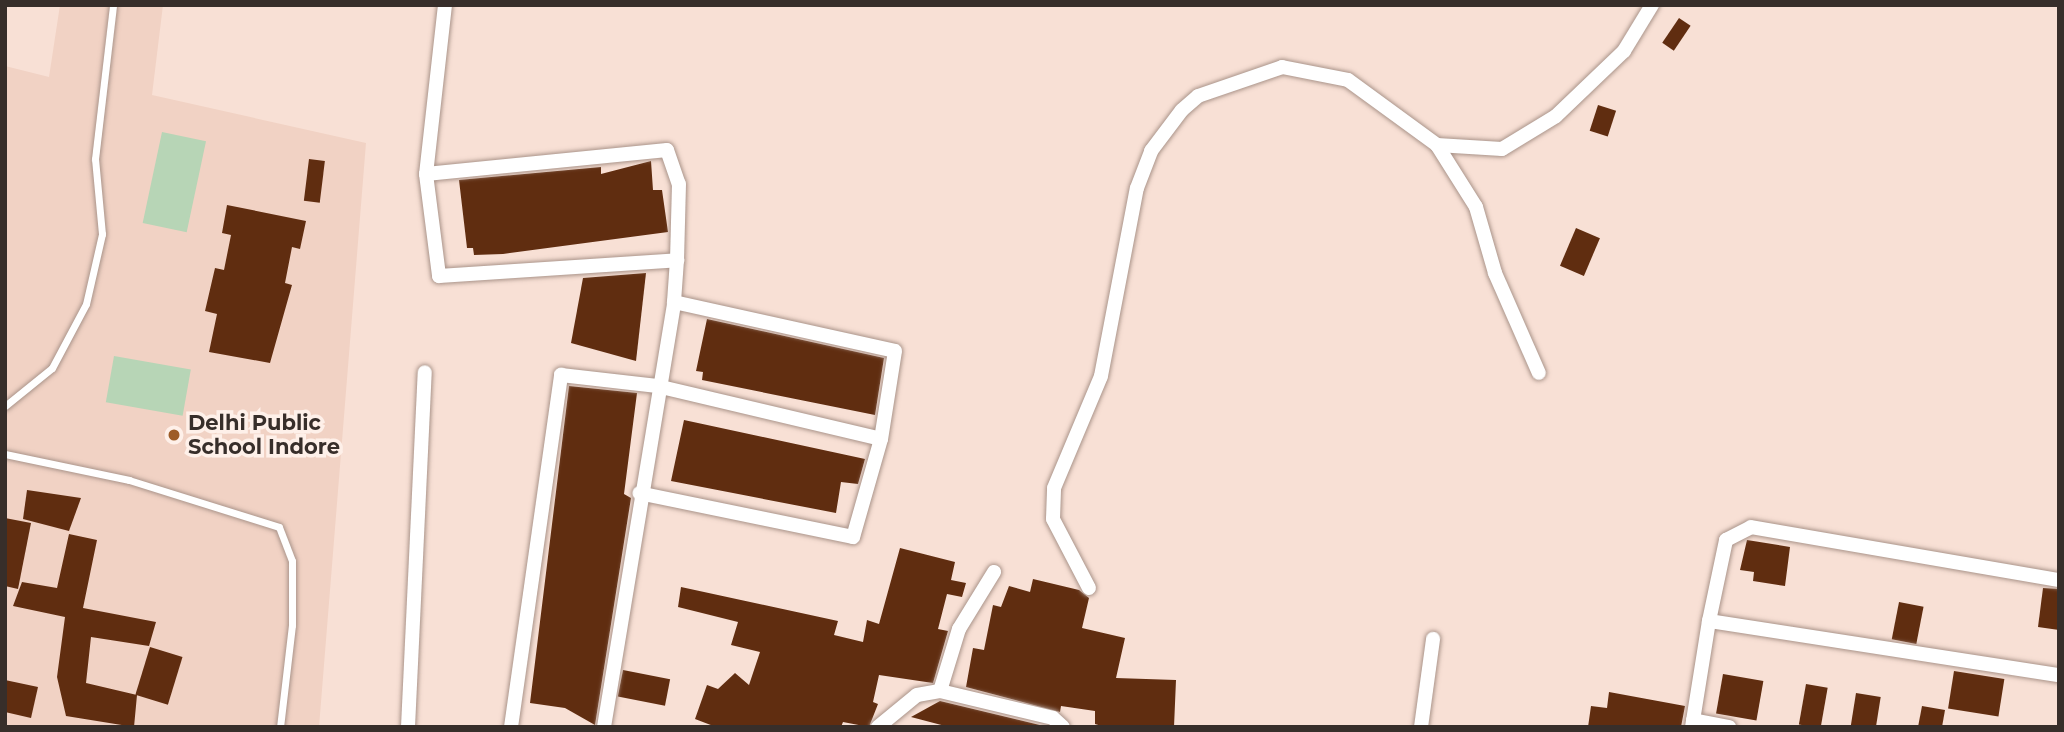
<!DOCTYPE html>
<style>
body{margin:0}
#map{position:relative;width:2064px;height:732px;overflow:hidden;background:#f8e0d5;font-family:Montserrat,sans-serif}
div>[style]{position:absolute}
.built>*{inset:0;background:#f1d2c4}
.green>*{inset:0;background:#b7d5b6;transform-origin:0 0}
.building>*{inset:0;background:#602d10;transform-origin:0 0}
.roads{filter:drop-shadow(0 0 2px #aa948a) drop-shadow(0 0 2px #aa948a)}
.lane>*{height:7px;margin:-3.5px;padding:0 3.5px;transform-origin:3.5px;border-radius:3.5px;background:#fff}
.street>*{height:14px;margin:-7px;padding:0 7px;transform-origin:7px;border-radius:7px;background:#fff}
.dots>*{width:19px;height:19px;translate:-50% -50%;box-sizing:border-box;border:4px solid #fef0e9;border-radius:50%}
span{translate:-50% -50%;white-space:nowrap;text-align:center;line-height:1.15;-webkit-text-stroke:7px #fef0e9;paint-order:stroke}
.poi-label{font-size:21px;color:#372e2a;font-weight:700}
.left{translate:0 -50%;text-align:left}
.frame{position:absolute;inset:0;border:7px solid #372e2a;pointer-events:none}
</style>
<div id="map">
<div class="built">
<i style="clip-path:polygon(60px 5px,163px 5px,152px 95px,366px 143px,319px 727px,5px 727px,5px 66px,49px 77px)"></i>
</div>
<div class="green">
<i style="left:162px;top:132px;width:45px;height:93px;rotate:12deg"></i>
<i style="left:114px;top:356px;width:78px;height:47px;rotate:10deg"></i>
</div>
<div class="building">
<i style="left:1679px;top:18px;width:14px;height:30px;rotate:34deg"></i>
<i style="left:1598px;top:105px;width:19px;height:27px;rotate:18deg"></i>
<i style="left:309px;top:159px;width:16px;height:42px;rotate:7deg"></i>
<i style="clip-path:polygon(651px 161px,653px 190px,662px 190px,668px 232px,503px 254px,474px 255px,473px 248px,467px 248px,459px 180px,601px 167px,601px 174px)"></i>
<i style="clip-path:polygon(227px 205px,306px 221px,300px 249px,292px 247px,285px 283px,292px 285px,270px 363px,209px 352px,217px 314px,205px 311px,215px 268px,224px 270px,231px 235px,222px 233px)"></i>
<i style="left:1576px;top:228px;width:26px;height:41px;rotate:23deg"></i>
<i style="clip-path:polygon(646px 273px,636px 361px,571px 343px,583px 278px)"></i>
<i style="clip-path:polygon(707px 319px,884px 358px,875px 415px,702px 380px,703px 372px,696px 371px)"></i>
<i style="clip-path:polygon(569px 386px,637px 393px,624px 494px,631px 498px,595px 725px,565px 708px,530px 703px)"></i>
<i style="clip-path:polygon(684px 420px,865px 459px,858px 484px,841px 482px,836px 513px,671px 481px)"></i>
<i style="clip-path:polygon(27px 490px,81px 498px,69px 531px,23px 519px)"></i>
<i style="clip-path:polygon(5px 518px,31px 523px,18px 589px,5px 586px)"></i>
<i style="clip-path:polygon(69px 534px,97px 540px,83px 608px,156px 622px,149px 646px,91px 637px,86px 683px,137px 695px,134px 727px,66px 716px,57px 677px,65px 617px,13px 606px,22px 582px,57px 588px)"></i>
<i style="clip-path:polygon(1747px 540px,1790px 547px,1785px 586px,1753px 581px,1754px 572px,1740px 570px)"></i>
<i style="clip-path:polygon(900px 548px,955px 562px,951px 580px,966px 583px,962px 597px,947px 594px,938px 629px,948px 631px,933px 683px,879px 675px,873px 702px,878px 704px,869px 727px,843px 722px,841px 727px,716px 727px,695px 719px,707px 685px,718px 689px,735px 673px,749px 685px,760px 652px,731px 645px,738px 622px,678px 607px,681px 587px,838px 621px,834px 635px,863px 642px,867px 620px,879px 624px)"></i>
<i style="clip-path:polygon(1033px 579px,1079px 590px,1089px 598px,1082px 628px,1125px 638px,1116px 678px,1176px 680px,1174px 727px,1105px 727px,1095px 724px,1095px 711px,1061px 706px,1060px 712px,966px 687px,973px 648px,984px 650px,993px 605px,1001px 607px,1009px 586px,1030px 592px)"></i>
<i style="clip-path:polygon(2043px 588px,2059px 589px,2059px 630px,2038px 627px)"></i>
<i style="left:1899px;top:602px;width:25px;height:38px;rotate:11deg"></i>
<i style="left:150px;top:647px;width:34px;height:50px;rotate:17deg"></i>
<i style="left:623px;top:670px;width:48px;height:27px;rotate:11deg"></i>
<i style="left:1954px;top:671px;width:51px;height:38px;rotate:9deg"></i>
<i style="left:1723px;top:674px;width:41px;height:40px;rotate:10deg"></i>
<i style="clip-path:polygon(5px 680px,38px 687px,31px 718px,5px 712px)"></i>
<i style="left:1806px;top:684px;width:22px;height:41px;rotate:10deg"></i>
<i style="clip-path:polygon(1609px 692px,1685px 706px,1681px 727px,1588px 727px,1591px 706px,1607px 708px)"></i>
<i style="left:1856px;top:693px;width:25px;height:34px;rotate:9deg"></i>
<i style="clip-path:polygon(940px 701px,1048px 727px,949px 727px,911px 717px)"></i>
<i style="clip-path:polygon(1922px 706px,1945px 710px,1942px 727px,1918px 727px)"></i>
</div>
<div class="roads">
<div class="lane">
<i style="left:5px;top:406px;width:60px;rotate:-39deg"></i>
<i style="left:52px;top:368px;width:72px;rotate:-62deg"></i>
<i style="left:86px;top:304px;width:72px;rotate:-77.1deg"></i>
<i style="left:102px;top:234px;width:75px;rotate:-95.3deg"></i>
<i style="left:95px;top:159px;width:155px;rotate:-83.3deg"></i>
<i style="left:5px;top:454px;width:127px;rotate:11.8deg"></i>
<i style="left:129px;top:480px;width:157px;rotate:17.4deg"></i>
<i style="left:279px;top:527px;width:36px;rotate:69deg"></i>
<i style="left:292px;top:561px;width:64px;rotate:90deg"></i>
<i style="left:292px;top:625px;width:103px;rotate:96.7deg"></i>
</div>
<div class="street">
<i style="left:445px;top:5px;width:170px;rotate:96.4deg"></i>
<i style="left:426px;top:174px;width:103px;rotate:82.7deg"></i>
<i style="left:439px;top:276px;width:239px;rotate:-3.8deg"></i>
<i style="left:677px;top:260px;width:42px;rotate:94.1deg"></i>
<i style="left:674px;top:302px;width:226px;rotate:12.5deg"></i>
<i style="left:895px;top:351px;width:89px;rotate:99deg"></i>
<i style="left:881px;top:439px;width:102px;rotate:105.9deg"></i>
<i style="left:853px;top:537px;width:218px;rotate:-168.4deg"></i>
<i style="left:1437px;top:145px;width:73px;rotate:57.8deg"></i>
<i style="left:1476px;top:207px;width:69px;rotate:73.9deg"></i>
<i style="left:1495px;top:273px;width:109px;rotate:66.3deg"></i>
<i style="left:426px;top:174px;width:242px;rotate:-5.7deg"></i>
<i style="left:667px;top:150px;width:36px;rotate:71deg"></i>
<i style="left:679px;top:184px;width:76px;rotate:91.5deg"></i>
<i style="left:1089px;top:588px;width:78px;rotate:-117.6deg"></i>
<i style="left:1053px;top:519px;width:31px;rotate:-88deg"></i>
<i style="left:1054px;top:488px;width:121px;rotate:-67.2deg"></i>
<i style="left:1101px;top:376px;width:191px;rotate:-79.2deg"></i>
<i style="left:1137px;top:188px;width:40px;rotate:-69deg"></i>
<i style="left:1151px;top:151px;width:51px;rotate:-52.9deg"></i>
<i style="left:1182px;top:110px;width:21px;rotate:-41deg"></i>
<i style="left:1198px;top:96px;width:89px;rotate:-19deg"></i>
<i style="left:1282px;top:67px;width:67px;rotate:11.1deg"></i>
<i style="left:1348px;top:80px;width:110px;rotate:36.1deg"></i>
<i style="left:1437px;top:145px;width:65px;rotate:3.5deg"></i>
<i style="left:1502px;top:149px;width:63px;rotate:-31.4deg"></i>
<i style="left:1556px;top:116px;width:94px;rotate:-43.7deg"></i>
<i style="left:1624px;top:51px;width:54px;rotate:-58.7deg"></i>
<i style="left:1709px;top:621px;width:83px;rotate:-78.1deg"></i>
<i style="left:1726px;top:540px;width:28px;rotate:-27deg"></i>
<i style="left:1751px;top:527px;width:313px;rotate:9.8deg"></i>
<i style="left:940px;top:691px;width:65px;rotate:-73deg"></i>
<i style="left:959px;top:629px;width:67px;rotate:-58.4deg"></i>
<i style="left:1693px;top:720px;width:37px;rotate:11deg"></i>
<i style="left:408px;top:727px;width:355px;rotate:-87.3deg"></i>
<i style="left:511px;top:727px;width:356px;rotate:-81.9deg"></i>
<i style="left:561px;top:375px;width:97px;rotate:6.5deg"></i>
<i style="left:657px;top:386px;width:230px;rotate:13.3deg"></i>
<i style="left:604px;top:727px;width:431px;rotate:-80.6deg"></i>
<i style="left:878px;top:727px;width:50px;rotate:-39.4deg"></i>
<i style="left:917px;top:695px;width:23px;rotate:-10deg"></i>
<i style="left:940px;top:691px;width:116px;rotate:13.4deg"></i>
<i style="left:1053px;top:718px;width:13px;rotate:42deg"></i>
<i style="left:1421px;top:727px;width:89px;rotate:-82.2deg"></i>
<i style="left:1692px;top:727px;width:107px;rotate:-80.9deg"></i>
<i style="left:1709px;top:621px;width:354px;rotate:8.8deg"></i>
</div>
</div>
<div class="dots">
<i style="left:174px;top:435px;background:#9d5c27"></i>
</div>
<div class="poi-label">
<span class="left" style="left:188px;top:435px">Delhi Public<br>School Indore</span>
</div>
<div class="frame"></div>
</div>
